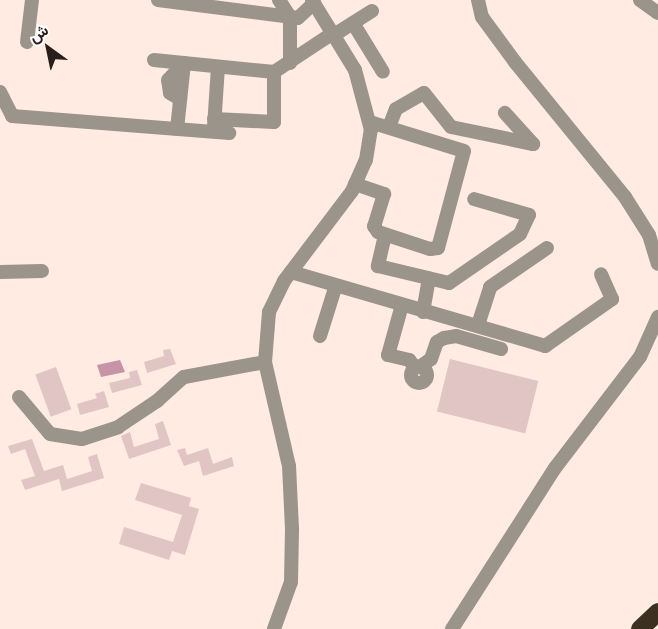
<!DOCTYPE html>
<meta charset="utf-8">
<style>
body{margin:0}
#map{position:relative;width:658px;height:629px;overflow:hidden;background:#ffebe1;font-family:Quicksand,Vazirmatn,sans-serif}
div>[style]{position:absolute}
.water>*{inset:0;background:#c793a6}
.building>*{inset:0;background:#e1c5c4;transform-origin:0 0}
.minor>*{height:14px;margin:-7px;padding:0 7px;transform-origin:7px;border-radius:7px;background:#9a948b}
.minor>.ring{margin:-7px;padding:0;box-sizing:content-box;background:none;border:14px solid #9a948b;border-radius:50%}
.highway>*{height:18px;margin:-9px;padding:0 9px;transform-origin:9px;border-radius:9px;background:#3c3020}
span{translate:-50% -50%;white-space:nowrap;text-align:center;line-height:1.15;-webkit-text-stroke:6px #fff;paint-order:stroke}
.north{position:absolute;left:18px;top:18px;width:60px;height:60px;-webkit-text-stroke:4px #fff;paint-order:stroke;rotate:327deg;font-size:16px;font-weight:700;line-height:24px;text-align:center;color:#281f1b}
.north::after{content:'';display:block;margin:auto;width:21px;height:27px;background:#281f1b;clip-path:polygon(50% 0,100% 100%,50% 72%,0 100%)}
</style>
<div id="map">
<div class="water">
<i style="clip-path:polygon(120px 360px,125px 372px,101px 377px,97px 365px)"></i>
</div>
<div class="building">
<i style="clip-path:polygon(170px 349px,176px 364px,147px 373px,144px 362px,164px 356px,163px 350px)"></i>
<i style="left:450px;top:359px;width:91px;height:54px;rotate:14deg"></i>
<i style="left:56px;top:367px;width:45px;height:22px;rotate:70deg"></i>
<i style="clip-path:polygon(137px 370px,142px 385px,112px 393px,109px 383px,130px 378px,129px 372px)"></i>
<i style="clip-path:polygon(104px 391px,109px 407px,80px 415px,77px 404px,97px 398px,95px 394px)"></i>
<i style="clip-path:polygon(163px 421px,171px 445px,129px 459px,121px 436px,130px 432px,134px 447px,159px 439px,155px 424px)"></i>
<i style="clip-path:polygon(32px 439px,44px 471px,63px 465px,67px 479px,92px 471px,88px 457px,97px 454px,104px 478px,62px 491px,59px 479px,25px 490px,21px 480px,35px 476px,25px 449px,11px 454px,8px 446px)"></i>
<i style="clip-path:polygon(185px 448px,187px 455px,208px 448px,213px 464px,232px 457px,234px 466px,203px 476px,199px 461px,184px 466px,177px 450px)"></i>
<i style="clip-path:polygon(141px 483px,191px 498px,189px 506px,199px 509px,185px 555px,172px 551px,169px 560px,119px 544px,124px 527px,173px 542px,182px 515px,135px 500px)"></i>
</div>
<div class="minor">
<i style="left:158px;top:0;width:141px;rotate:7.3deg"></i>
<i style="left:298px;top:18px;width:22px;rotate:-43deg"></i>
<i style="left:279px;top:0;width:20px;rotate:57deg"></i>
<i style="left:290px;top:17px;width:46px;rotate:90deg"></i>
<i style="left:478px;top:0;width:17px;rotate:77deg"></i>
<i style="left:482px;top:17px;width:56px;rotate:53.7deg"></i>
<i style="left:515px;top:62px;width:174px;rotate:50.8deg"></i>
<i style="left:625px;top:197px;width:45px;rotate:57.7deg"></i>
<i style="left:649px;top:235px;width:30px;rotate:73deg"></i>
<i style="left:640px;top:0;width:22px;rotate:36deg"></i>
<i style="left:353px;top:23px;width:57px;rotate:58.5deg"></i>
<i style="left:334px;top:35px;width:45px;rotate:-32.3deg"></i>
<i style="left:27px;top:42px;width:42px;rotate:-83.2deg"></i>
<i style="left:154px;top:60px;width:121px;rotate:5.7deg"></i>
<i style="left:274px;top:72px;width:71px;rotate:-33.5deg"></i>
<i style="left:0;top:92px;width:27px;rotate:63deg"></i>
<i style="left:12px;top:116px;width:218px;rotate:4.5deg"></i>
<i style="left:214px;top:119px;width:60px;rotate:2.9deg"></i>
<i style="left:274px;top:122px;width:50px;rotate:-90deg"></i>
<i style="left:214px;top:127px;width:60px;rotate:-86.2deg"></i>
<i style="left:389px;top:127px;width:19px;rotate:-69deg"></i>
<i style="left:396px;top:109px;width:32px;rotate:-30deg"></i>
<i style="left:424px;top:93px;width:43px;rotate:51.5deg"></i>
<i style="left:451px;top:127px;width:84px;rotate:11.7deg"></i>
<i style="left:533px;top:144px;width:42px;rotate:-132.1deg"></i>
<i style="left:177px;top:129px;width:66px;rotate:-83.9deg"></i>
<i style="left:184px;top:63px;width:23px;rotate:133deg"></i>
<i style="left:168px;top:80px;width:13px;rotate:81deg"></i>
<i style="left:170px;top:93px;width:12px;rotate:31deg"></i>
<i style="left:355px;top:184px;width:31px;rotate:19deg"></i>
<i style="left:384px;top:194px;width:34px;rotate:107deg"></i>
<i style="left:374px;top:226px;width:7px;rotate:56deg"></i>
<i style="left:378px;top:232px;width:55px;rotate:18.1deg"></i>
<i style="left:430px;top:249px;width:8px;rotate:-7deg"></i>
<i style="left:438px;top:248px;width:100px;rotate:-75deg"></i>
<i style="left:464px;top:151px;width:98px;rotate:-162.9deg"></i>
<i style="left:385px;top:235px;width:32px;rotate:103deg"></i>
<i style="left:378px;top:266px;width:73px;rotate:13.5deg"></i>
<i style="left:449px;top:283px;width:86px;rotate:-34.6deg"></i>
<i style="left:520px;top:234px;width:21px;rotate:-65deg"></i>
<i style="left:529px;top:215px;width:57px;rotate:-163.8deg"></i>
<i style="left:0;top:272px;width:42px;rotate:-1.4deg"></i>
<i style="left:291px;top:272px;width:265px;rotate:16.2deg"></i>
<i style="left:545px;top:346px;width:82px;rotate:-35deg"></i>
<i style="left:612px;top:299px;width:27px;rotate:-114deg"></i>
<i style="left:402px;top:305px;width:52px;rotate:105.6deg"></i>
<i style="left:388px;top:355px;width:22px;rotate:13deg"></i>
<i style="left:409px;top:360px;width:9px;rotate:49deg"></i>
<i style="left:423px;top:312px;width:34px;rotate:-80deg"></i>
<i style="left:478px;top:325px;width:40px;rotate:-72deg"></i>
<i style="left:490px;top:287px;width:69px;rotate:-34.4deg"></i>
<i style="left:320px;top:336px;width:53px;rotate:-72.6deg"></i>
<i style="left:421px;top:366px;width:12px;rotate:-35deg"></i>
<i style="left:431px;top:359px;width:18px;rotate:-71deg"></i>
<i style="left:437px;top:342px;width:8px;rotate:-30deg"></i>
<i style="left:444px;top:338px;width:12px;rotate:-9deg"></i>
<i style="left:456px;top:336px;width:47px;rotate:16.1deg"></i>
<i class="ring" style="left:411px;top:367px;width:2px;height:2px"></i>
<i style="left:19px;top:397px;width:48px;rotate:50deg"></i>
<i style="left:50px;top:434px;width:32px;rotate:9deg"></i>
<i style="left:82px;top:439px;width:38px;rotate:-18deg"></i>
<i style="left:118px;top:427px;width:47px;rotate:-33.7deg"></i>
<i style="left:157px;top:401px;width:36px;rotate:-42deg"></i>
<i style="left:184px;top:377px;width:82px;rotate:-10.5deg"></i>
<i style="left:274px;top:629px;width:50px;rotate:-70.1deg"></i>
<i style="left:291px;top:582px;width:53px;rotate:-88.9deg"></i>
<i style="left:292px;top:529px;width:63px;rotate:-92.7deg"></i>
<i style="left:289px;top:466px;width:107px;rotate:-103deg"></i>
<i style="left:265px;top:362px;width:50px;rotate:-85.4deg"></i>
<i style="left:269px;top:312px;width:34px;rotate:-64deg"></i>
<i style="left:284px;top:281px;width:113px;rotate:-52.9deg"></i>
<i style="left:352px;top:191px;width:34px;rotate:-66deg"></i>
<i style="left:366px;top:160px;width:30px;rotate:-81deg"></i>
<i style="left:371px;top:130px;width:62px;rotate:-104.9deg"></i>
<i style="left:355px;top:70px;width:82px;rotate:-121.6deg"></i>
<i style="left:452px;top:629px;width:191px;rotate:-57.4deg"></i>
<i style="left:555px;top:468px;width:140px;rotate:-52.6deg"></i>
<i style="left:640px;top:357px;width:44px;rotate:-65.8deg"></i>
</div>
<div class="highway">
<i style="left:640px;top:629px;width:25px;rotate:-43deg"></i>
</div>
<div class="north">ش</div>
</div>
